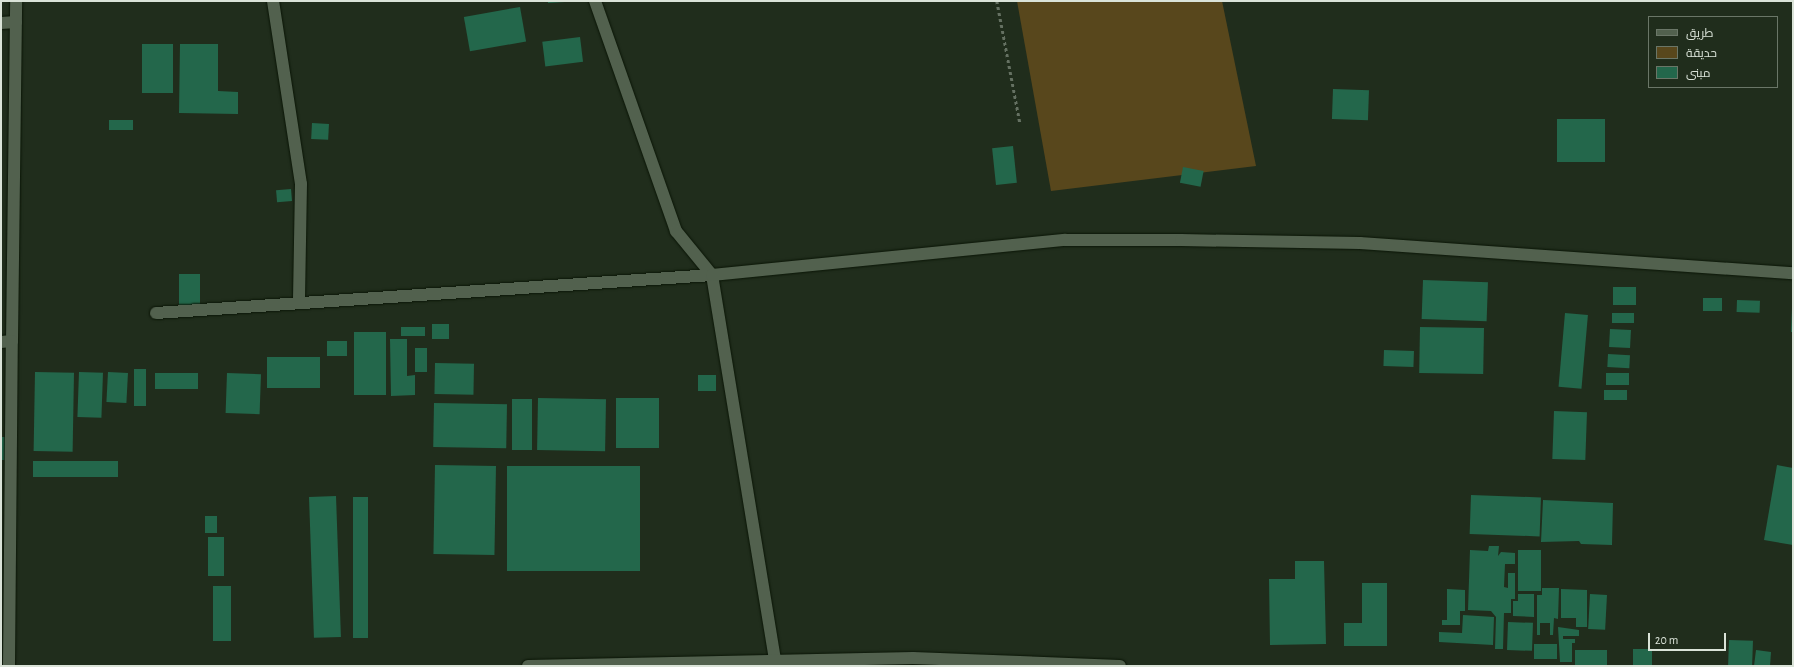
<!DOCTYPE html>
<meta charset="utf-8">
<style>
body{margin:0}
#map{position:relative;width:1794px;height:667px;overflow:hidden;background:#202d1c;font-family:"Alegreya Sans",Cairo,sans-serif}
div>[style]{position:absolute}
.green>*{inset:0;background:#58471c}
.building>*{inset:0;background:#23674b;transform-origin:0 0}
.path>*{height:2.5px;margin-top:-1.25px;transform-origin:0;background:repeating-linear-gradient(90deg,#657162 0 3px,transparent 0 6px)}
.roads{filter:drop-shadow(0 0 1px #0a1506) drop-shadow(0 0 1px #0a1506)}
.minor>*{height:12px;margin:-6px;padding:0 6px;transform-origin:6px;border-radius:6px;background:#52614e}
span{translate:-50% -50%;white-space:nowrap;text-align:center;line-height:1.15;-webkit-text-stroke:3px #202d1c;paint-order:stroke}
.frame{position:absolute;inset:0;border:2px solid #dae3d8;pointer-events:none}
.legend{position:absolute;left:1648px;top:16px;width:130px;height:72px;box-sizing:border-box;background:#202d1c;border:1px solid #6a7667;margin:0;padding:5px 7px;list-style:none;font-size:12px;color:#dae3d8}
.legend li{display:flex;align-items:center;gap:8px;height:20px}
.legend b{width:20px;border:1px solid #6a7667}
.scale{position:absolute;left:1648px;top:633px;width:78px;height:18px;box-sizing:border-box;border:2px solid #dae3d8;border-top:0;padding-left:5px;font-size:12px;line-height:14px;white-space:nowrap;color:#dae3d8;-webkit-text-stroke:3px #202d1c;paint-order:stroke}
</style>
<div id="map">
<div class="green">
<i style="clip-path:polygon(1017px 1px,1222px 1px,1256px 166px,1051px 191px)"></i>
</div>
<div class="building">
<i style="clip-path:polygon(548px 1px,565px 1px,565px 2px,548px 3px)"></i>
<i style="left:520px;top:7px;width:35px;height:57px;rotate:80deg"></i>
<i style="left:580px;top:37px;width:25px;height:38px;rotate:83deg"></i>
<i style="left:142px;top:44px;width:31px;height:49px"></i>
<i style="clip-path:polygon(180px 44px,218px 44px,218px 91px,238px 92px,238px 114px,179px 113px)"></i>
<i style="left:1333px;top:89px;width:36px;height:30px;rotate:2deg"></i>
<i style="left:1557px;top:119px;width:48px;height:43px"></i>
<i style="left:109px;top:120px;width:24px;height:10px"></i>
<i style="left:312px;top:123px;width:17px;height:16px;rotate:3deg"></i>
<i style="left:1013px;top:146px;width:37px;height:21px;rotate:84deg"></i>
<i style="left:1183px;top:167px;width:21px;height:16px;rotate:11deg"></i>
<i style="left:291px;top:189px;width:12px;height:15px;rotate:85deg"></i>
<i style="left:179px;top:274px;width:21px;height:32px"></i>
<i style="left:1423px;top:280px;width:65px;height:39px;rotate:2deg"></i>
<i style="left:1613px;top:287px;width:23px;height:18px"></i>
<i style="left:1703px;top:298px;width:19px;height:13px"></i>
<i style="left:1737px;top:300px;width:23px;height:12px;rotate:2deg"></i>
<i style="clip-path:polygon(1792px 308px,1793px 308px,1793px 332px,1791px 332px)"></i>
<i style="left:1565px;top:313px;width:23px;height:74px;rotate:5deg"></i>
<i style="left:1612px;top:313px;width:22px;height:10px"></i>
<i style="left:432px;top:324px;width:17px;height:15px"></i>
<i style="left:401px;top:327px;width:24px;height:9px"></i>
<i style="left:1420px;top:327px;width:64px;height:46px;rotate:1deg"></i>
<i style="left:1610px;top:329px;width:21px;height:18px;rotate:3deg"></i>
<i style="left:354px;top:332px;width:32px;height:63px"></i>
<i style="clip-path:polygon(390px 339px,407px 339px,407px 376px,415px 375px,415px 395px,391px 396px)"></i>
<i style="left:327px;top:341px;width:20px;height:15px"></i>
<i style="left:415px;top:348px;width:12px;height:24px"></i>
<i style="left:1384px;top:350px;width:30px;height:16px;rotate:2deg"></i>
<i style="left:1608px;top:354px;width:22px;height:13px;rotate:3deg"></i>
<i style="left:267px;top:357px;width:53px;height:31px"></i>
<i style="left:435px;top:363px;width:39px;height:31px;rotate:1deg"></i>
<i style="left:134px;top:369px;width:12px;height:37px"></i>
<i style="left:35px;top:372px;width:39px;height:79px;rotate:1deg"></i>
<i style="left:79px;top:372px;width:24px;height:45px;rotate:2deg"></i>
<i style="left:108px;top:372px;width:20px;height:30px;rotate:3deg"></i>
<i style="left:155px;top:373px;width:43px;height:16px"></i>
<i style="left:227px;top:373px;width:34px;height:40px;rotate:2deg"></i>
<i style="left:1606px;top:373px;width:23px;height:12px"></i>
<i style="left:698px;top:375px;width:18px;height:16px"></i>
<i style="left:1604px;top:390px;width:23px;height:10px"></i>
<i style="left:538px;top:398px;width:68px;height:52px;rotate:1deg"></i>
<i style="left:616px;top:398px;width:43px;height:50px"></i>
<i style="left:512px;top:399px;width:20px;height:51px"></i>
<i style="left:434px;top:403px;width:73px;height:44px;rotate:1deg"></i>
<i style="left:1554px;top:411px;width:33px;height:48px;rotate:2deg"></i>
<i style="left:1px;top:437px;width:5px;height:23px"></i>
<i style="left:118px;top:461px;width:16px;height:85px;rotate:90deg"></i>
<i style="left:435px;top:465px;width:61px;height:89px;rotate:1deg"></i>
<i style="clip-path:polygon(1777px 465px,1793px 468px,1793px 545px,1764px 540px)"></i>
<i style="left:507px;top:466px;width:133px;height:105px"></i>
<i style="left:1471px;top:495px;width:70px;height:39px;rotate:2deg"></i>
<i style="left:336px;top:496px;width:141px;height:27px;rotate:88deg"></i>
<i style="left:353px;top:497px;width:15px;height:141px"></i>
<i style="clip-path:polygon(1543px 500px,1613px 503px,1612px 545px,1581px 544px,1579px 541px,1541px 542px)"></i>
<i style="left:205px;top:516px;width:12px;height:17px"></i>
<i style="left:208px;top:537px;width:16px;height:39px"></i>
<i style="clip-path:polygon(1489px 546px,1499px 546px,1498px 556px,1501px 552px,1515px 553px,1515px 564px,1505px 564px,1504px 587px,1508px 588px,1508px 573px,1515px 573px,1515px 599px,1511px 599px,1511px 613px,1504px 613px,1503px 649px,1495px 649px,1496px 617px,1491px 611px,1468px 610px,1470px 550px,1488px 551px)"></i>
<i style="left:1518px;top:550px;width:23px;height:41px"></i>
<i style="clip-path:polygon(1295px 561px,1324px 561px,1326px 644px,1270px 645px,1269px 579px,1295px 579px)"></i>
<i style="clip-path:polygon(1362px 583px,1387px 583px,1387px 646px,1344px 646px,1344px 623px,1362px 623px)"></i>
<i style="left:213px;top:586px;width:18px;height:55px"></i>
<i style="clip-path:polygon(1542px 588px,1559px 588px,1558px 619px,1554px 618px,1553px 635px,1550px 635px,1550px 623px,1540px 623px,1540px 635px,1537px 635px,1537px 595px,1542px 595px)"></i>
<i style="clip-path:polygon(1447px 589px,1465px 590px,1465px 611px,1460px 611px,1460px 625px,1442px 625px,1442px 620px,1447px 620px)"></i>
<i style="clip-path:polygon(1561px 589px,1587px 590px,1587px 627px,1576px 627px,1576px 618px,1561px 618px)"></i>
<i style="clip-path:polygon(1518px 594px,1534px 594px,1534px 617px,1513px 616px,1513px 601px,1518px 601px)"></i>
<i style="left:1590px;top:594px;width:17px;height:35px;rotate:3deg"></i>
<i style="clip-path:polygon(1463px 615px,1494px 617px,1493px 645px,1439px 642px,1439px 632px,1462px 633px)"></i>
<i style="left:1508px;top:622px;width:25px;height:28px;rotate:2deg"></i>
<i style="clip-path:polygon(1558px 627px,1579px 630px,1579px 636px,1563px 636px,1563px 639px,1575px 639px,1575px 643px,1572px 643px,1572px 662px,1560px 662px)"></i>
<i style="left:1729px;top:640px;width:24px;height:26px;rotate:2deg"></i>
<i style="left:1534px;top:644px;width:23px;height:15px"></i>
<i style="left:1633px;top:649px;width:19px;height:17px"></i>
<i style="left:1575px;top:650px;width:32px;height:16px"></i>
<i style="clip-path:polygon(1756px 650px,1771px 652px,1770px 666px,1754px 666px)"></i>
</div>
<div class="path">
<i style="left:997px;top:1px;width:124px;rotate:79.3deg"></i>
</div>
<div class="roads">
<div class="minor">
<i style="left:273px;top:1px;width:185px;rotate:81.3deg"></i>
<i style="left:301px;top:184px;width:119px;rotate:91deg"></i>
<i style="left:595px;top:1px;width:244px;rotate:70.6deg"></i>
<i style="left:676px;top:231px;width:57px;rotate:50.7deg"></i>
<i style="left:712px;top:275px;width:396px;rotate:80.7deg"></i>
<i style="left:1px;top:23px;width:15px;rotate:-4deg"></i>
<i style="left:156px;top:313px;width:557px;rotate:-3.91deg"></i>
<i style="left:712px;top:275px;width:355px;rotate:-5.7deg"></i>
<i style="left:1065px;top:240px;width:116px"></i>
<i style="left:1181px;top:240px;width:179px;rotate:1deg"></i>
<i style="left:1360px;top:243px;width:434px;rotate:4deg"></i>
<i style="left:1px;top:342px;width:11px;rotate:-5deg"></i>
<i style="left:12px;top:341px;width:340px;rotate:-89.3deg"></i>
<i style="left:9px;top:666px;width:325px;rotate:-89.5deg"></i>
<i style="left:528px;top:666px;width:385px;rotate:-1.2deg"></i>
<i style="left:913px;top:658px;width:207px;rotate:2.2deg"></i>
</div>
</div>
<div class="frame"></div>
<ul class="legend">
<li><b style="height:5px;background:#52614e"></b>طريق</li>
<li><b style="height:11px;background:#58471c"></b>حديقة</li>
<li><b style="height:11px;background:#23674b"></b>مبنى</li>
</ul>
<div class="scale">20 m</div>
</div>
